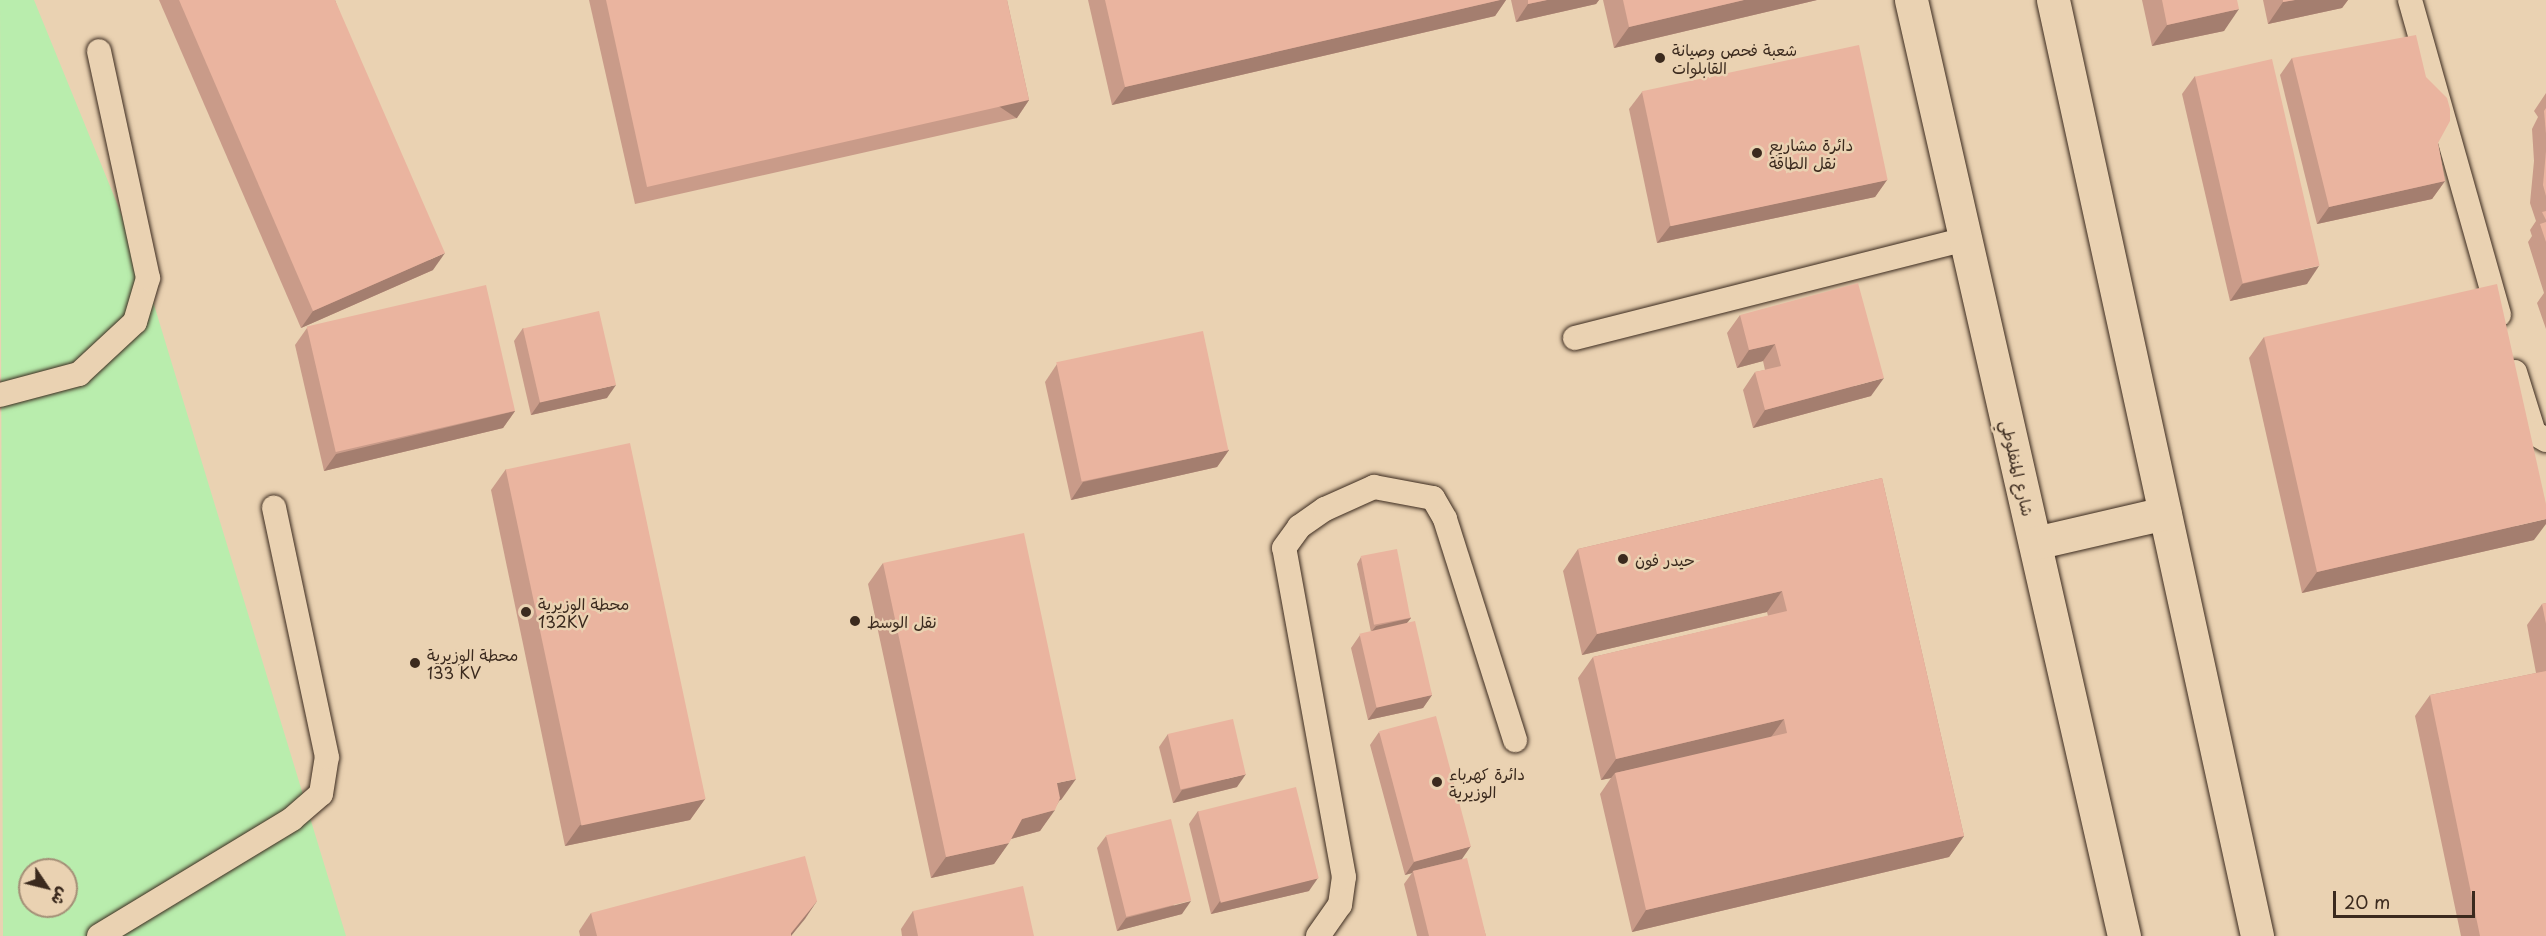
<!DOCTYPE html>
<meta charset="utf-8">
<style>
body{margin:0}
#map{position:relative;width:2546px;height:936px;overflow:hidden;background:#ead2b2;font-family:"Playpen Sans","Playpen Sans Arabic",sans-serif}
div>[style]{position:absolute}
.green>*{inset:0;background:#b9edad}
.roads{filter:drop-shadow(0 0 2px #3b2a1e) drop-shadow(0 0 2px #3b2a1e)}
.service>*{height:24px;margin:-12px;padding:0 12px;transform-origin:12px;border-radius:12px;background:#ead2b2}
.tertiary>*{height:33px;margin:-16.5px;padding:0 16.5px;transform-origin:16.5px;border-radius:16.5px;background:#ead2b2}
.wall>*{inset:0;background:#c99b89}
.shaded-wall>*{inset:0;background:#a47e6f;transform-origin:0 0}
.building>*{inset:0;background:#eab49f;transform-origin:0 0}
.dots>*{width:16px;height:16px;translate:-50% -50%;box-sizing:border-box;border:3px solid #ead2b2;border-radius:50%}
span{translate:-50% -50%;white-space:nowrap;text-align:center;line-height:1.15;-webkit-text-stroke:5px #ead2b2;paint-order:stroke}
.poi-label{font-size:16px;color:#3b2a1e}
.left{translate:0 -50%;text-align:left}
.street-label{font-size:16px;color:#3b2a1e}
.north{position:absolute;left:18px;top:858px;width:60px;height:60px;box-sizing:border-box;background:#ead2b2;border:2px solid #a48f77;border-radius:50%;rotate:125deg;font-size:16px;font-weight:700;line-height:24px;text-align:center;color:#3b2a1e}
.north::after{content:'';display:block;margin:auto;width:21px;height:27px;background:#3b2a1e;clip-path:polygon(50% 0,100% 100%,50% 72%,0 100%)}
.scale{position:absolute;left:2333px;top:891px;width:142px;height:27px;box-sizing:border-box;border:3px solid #3b2a1e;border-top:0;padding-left:8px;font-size:18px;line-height:21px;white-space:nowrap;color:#3b2a1e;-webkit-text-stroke:4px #ead2b2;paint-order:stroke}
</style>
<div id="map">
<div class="green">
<i style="clip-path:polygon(evenodd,0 0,34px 0,141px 262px,346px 936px,3px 936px,0 0,30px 870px,66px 870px,66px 906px,30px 906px,30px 870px)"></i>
</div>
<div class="roads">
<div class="service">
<i style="left:2410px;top:0;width:327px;rotate:74.2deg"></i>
<i style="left:1575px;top:338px;width:402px;rotate:-14.2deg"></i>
<i style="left:2515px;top:372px;width:64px;rotate:72.7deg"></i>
<i style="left:2534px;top:433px;width:14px;rotate:30deg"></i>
<i style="left:0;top:395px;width:82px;rotate:-14.9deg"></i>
<i style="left:79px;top:374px;width:76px;rotate:-42.9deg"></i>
<i style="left:135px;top:322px;width:46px;rotate:-73.5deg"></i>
<i style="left:148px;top:278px;width:232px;rotate:-102.2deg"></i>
<i style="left:99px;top:936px;width:226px;rotate:-31.2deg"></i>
<i style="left:292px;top:819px;width:38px;rotate:-41deg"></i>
<i style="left:321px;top:794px;width:37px;rotate:-81deg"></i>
<i style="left:327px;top:757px;width:255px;rotate:-102deg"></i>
<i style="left:1318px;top:936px;width:38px;rotate:-55deg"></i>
<i style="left:1340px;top:905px;width:28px;rotate:-82deg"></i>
<i style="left:1344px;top:877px;width:334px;rotate:-100.3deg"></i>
<i style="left:1284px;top:548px;width:26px;rotate:-54deg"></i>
<i style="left:1299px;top:527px;width:32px;rotate:-35deg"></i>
<i style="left:1325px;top:509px;width:54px;rotate:-24.2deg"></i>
<i style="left:1374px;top:487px;width:60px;rotate:10.6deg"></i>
<i style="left:1433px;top:498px;width:24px;rotate:60deg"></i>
<i style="left:1445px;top:519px;width:232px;rotate:72.4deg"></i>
</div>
<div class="tertiary">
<i style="left:1911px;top:0;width:960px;rotate:77.18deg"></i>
<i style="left:2053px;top:0;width:958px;rotate:77.7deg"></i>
<i style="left:2035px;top:543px;width:133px;rotate:-13deg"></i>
</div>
</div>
<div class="wall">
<i style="clip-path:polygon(159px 0,335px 0,433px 270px,301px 328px)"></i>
<i style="clip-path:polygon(589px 0,1007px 0,1029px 100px,1017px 118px,635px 204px)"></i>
<i style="clip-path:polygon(1088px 0,1506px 0,1495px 16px,1112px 105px)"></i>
<i style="clip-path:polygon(1511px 0,1599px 0,1596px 4px,1516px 22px)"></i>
<i style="clip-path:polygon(1603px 0,1817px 0,1614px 48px)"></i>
<i style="clip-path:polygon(2142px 0,2237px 0,2224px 31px,2152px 46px)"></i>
<i style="clip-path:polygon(2263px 0,2348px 0,2342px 8px,2268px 24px)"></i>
<i style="clip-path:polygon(2292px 58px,2438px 143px,2445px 181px,2432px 199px,2317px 224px,2280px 75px)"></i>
<i style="clip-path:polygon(2195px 76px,2307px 284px,2230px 301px,2182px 94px)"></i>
<i style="clip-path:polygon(1642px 92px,1887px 180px,1875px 197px,1657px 243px,1629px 109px)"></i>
<i style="clip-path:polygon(2546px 93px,2546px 329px,2537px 303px,2544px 293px,2528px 242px,2532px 236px,2530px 230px,2536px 221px,2530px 203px,2534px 161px,2532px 129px,2538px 117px,2534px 111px)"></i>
<i style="clip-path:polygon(1740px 315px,1871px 396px,1753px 428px,1743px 390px,1755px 372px,1765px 370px,1763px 361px,1737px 368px,1727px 333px)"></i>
<i style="clip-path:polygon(307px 328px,515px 411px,503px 428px,324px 471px,295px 345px)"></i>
<i style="clip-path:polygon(523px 328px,607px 398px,531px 415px,514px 341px)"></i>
<i style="clip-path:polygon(2264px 337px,2534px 540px,2302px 593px,2249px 358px)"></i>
<i style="clip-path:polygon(1057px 364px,1229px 450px,1217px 467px,1071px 500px,1045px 382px)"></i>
<i style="clip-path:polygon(506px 469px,705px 799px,690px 820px,565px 846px,491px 490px)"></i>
<i style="clip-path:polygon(1882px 478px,1964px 836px,1949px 857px,1632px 932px,1600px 794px,1611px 778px,1601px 780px,1578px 678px,1593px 657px,1768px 616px,1767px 612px,1582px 655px,1563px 571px,1578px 549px)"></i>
<i style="clip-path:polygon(1361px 557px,1411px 618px,1407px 623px,1432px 695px,1423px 708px,1368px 720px,1351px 648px,1360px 635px,1371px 632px,1357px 564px)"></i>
<i style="clip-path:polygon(883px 563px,1061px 800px,1060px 800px,1040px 831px,1011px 839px,994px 864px,931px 878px,868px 584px)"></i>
<i style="clip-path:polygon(2546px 603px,2546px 936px,2461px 936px,2415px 716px,2430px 695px,2536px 673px,2527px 625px,2542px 604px)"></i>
<i style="clip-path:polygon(1379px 732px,1462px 859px,1486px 936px,1417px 936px,1404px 884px,1412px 873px,1405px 875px,1370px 745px)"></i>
<i style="clip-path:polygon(1168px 734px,1237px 787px,1173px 803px,1159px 747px)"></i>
<i style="clip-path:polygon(1198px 811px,1309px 891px,1211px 914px,1189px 824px)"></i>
<i style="clip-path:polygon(1106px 836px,1182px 914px,1117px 931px,1097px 848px)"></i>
<i style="clip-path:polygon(817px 901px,791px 936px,580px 936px,579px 931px,591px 913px)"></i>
<i style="clip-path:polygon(913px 911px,1034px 936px,902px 936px,901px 929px)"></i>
</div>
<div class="shaded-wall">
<i style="clip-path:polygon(1500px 0,1506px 0,1495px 16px,1112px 105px,1125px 87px)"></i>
<i style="clip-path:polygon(1547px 0,1599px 0,1596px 4px,1516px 22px,1528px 4px)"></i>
<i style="clip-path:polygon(1744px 0,1817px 0,1614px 48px,1629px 27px)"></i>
<i style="clip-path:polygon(2295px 0,2348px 0,2342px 8px,2268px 24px,2283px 2px)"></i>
<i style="clip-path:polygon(2239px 9px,2224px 31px,2152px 46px,2167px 25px)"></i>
<i style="left:1029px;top:100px;width:22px;height:392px;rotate:124deg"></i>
<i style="clip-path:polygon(1887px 180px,1875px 197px,1657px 243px,1670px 226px)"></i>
<i style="clip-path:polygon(2445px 181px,2432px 199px,2317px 224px,2329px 207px)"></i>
<i style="clip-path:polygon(445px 253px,433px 270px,301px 328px,313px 311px)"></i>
<i style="clip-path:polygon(2319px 266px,2307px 284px,2230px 301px,2242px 284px)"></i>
<i style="clip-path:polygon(1775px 344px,1763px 361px,1737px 368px,1749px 350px)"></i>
<i style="clip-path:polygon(1884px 378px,1871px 396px,1753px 428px,1765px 410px)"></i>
<i style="clip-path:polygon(616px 385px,607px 398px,531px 415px,540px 402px)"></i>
<i style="clip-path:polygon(515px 411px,503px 428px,324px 471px,336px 454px)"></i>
<i style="clip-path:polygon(1229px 450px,1217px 467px,1071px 500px,1083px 482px)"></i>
<i style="clip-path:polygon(2546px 519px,2546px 524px,2534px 540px,2302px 593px,2317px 572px)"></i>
<i style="clip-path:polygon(1782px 591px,1767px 612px,1582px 655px,1597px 634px)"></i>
<i style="clip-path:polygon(1411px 618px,1406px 624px,1371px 632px,1376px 626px)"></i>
<i style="clip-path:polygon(1432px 695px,1423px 708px,1368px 720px,1377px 707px)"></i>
<i style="clip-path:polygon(1784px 719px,1769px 740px,1615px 773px,1611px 778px,1601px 780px,1616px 759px)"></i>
<i style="clip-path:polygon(1246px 774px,1237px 787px,1173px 803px,1182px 790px)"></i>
<i style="clip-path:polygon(1076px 779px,1061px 800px,1042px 804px,1057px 783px)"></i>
<i style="clip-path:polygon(705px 799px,690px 820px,565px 846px,580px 825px)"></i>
<i style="clip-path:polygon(1055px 810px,1040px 831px,1007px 840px,1022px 819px)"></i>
<i style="clip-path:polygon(1964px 836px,1949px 857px,1632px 932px,1646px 910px)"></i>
<i style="clip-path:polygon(1009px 843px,994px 864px,931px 878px,946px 857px)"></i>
<i style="clip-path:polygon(1471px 846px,1462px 859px,1413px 871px,1412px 873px,1405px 875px,1414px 862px)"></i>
<i style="clip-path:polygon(1318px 878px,1309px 891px,1211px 914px,1220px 901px)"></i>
<i style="clip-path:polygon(817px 901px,805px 919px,791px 936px,789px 936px)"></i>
<i style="clip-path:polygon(1191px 901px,1182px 914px,1117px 931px,1126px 918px)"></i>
</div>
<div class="building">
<i style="clip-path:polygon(179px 0,335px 0,445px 253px,313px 311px)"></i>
<i style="clip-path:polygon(606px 0,1007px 0,1029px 100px,647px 187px)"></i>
<i style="clip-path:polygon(1105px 0,1500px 0,1125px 87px)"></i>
<i style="clip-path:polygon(1528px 0,1547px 0,1528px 4px)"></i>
<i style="clip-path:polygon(1623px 0,1744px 0,1629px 27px)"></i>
<i style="clip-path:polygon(2162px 0,2237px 0,2239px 9px,2167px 25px)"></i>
<i style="clip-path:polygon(2283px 0,2295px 0,2283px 2px)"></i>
<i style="clip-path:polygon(2416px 35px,2426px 77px,2447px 98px,2450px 109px,2450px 121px,2438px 143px,2445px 181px,2329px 207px,2292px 58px)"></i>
<i style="left:1859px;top:45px;width:138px;height:222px;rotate:78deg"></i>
<i style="left:2272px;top:59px;width:212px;height:79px;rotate:77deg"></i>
<i style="clip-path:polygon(2546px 108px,2546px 134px,2544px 111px)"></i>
<i style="clip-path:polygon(2546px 151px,2546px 196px,2543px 185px)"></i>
<i style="clip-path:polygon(2546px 211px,2546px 220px,2542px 212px)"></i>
<i style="clip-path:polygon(2546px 222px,2546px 242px,2540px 224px)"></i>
<i style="clip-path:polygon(1858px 283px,1884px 378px,1765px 410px,1755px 372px,1781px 366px,1775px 344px,1749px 350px,1740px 315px)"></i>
<i style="clip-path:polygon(2497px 284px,2546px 504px,2546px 519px,2317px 572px,2264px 337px)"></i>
<i style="left:486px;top:285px;width:129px;height:184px;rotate:77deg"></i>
<i style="left:599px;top:311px;width:76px;height:78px;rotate:77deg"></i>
<i style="left:1203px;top:331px;width:122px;height:150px;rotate:78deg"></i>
<i style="left:630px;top:443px;width:364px;height:127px;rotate:78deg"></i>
<i style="clip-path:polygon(1882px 478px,1964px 836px,1646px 910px,1615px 773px,1787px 733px,1784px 719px,1616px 759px,1593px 657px,1787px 611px,1782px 591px,1597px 634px,1578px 549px)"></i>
<i style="clip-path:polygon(1024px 533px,1076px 779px,1057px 783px,1060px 798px,1055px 810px,1022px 819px,1009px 843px,946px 857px,883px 563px)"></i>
<i style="left:1397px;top:549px;width:70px;height:37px;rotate:79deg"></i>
<i style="clip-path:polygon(2546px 603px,2546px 624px,2542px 604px)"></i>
<i style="left:1415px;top:621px;width:76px;height:57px;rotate:77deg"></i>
<i style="clip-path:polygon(2546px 671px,2546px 936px,2480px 936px,2430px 695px)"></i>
<i style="left:1436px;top:716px;width:135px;height:59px;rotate:75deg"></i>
<i style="left:1233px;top:719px;width:57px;height:67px;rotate:77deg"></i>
<i style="left:1296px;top:787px;width:94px;height:101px;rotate:76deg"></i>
<i style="left:1171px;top:819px;width:84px;height:67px;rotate:76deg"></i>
<i style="clip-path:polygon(805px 856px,817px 901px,791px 933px,791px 936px,597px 936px,591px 913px)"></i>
<i style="clip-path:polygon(1467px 858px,1486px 936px,1429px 936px,1413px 871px)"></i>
<i style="clip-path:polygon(1023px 886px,1034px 936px,918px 936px,913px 911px)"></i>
</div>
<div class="dots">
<i style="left:1660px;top:58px;background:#3b2a1e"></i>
<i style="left:1757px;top:153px;background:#3b2a1e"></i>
<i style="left:1623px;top:559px;background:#3b2a1e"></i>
<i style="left:526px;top:612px;background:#3b2a1e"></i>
<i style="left:855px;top:621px;background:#3b2a1e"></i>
<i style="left:415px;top:663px;background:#3b2a1e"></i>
<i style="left:1437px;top:782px;background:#3b2a1e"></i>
</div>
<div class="poi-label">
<span class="left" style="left:1672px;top:58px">شعبة فحص وصيانة<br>القابلوات</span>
<span class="left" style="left:1769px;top:153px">دائرة مشاريع<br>نقل الطاقة</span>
<span class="left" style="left:1635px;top:559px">حيدر فون</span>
<span class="left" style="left:538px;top:612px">محطة الوزيرية<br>132KV</span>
<span class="left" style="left:867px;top:621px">نقل الوسط</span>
<span class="left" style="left:427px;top:663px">محطة الوزيرية<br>133 KV</span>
<span class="left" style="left:1449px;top:782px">دائرة كهرباء<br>الوزيرية</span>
</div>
<div class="street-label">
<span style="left:2018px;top:468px;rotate:77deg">شارع المنفلوطي</span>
</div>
<div class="north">ش</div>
<div class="scale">20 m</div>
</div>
